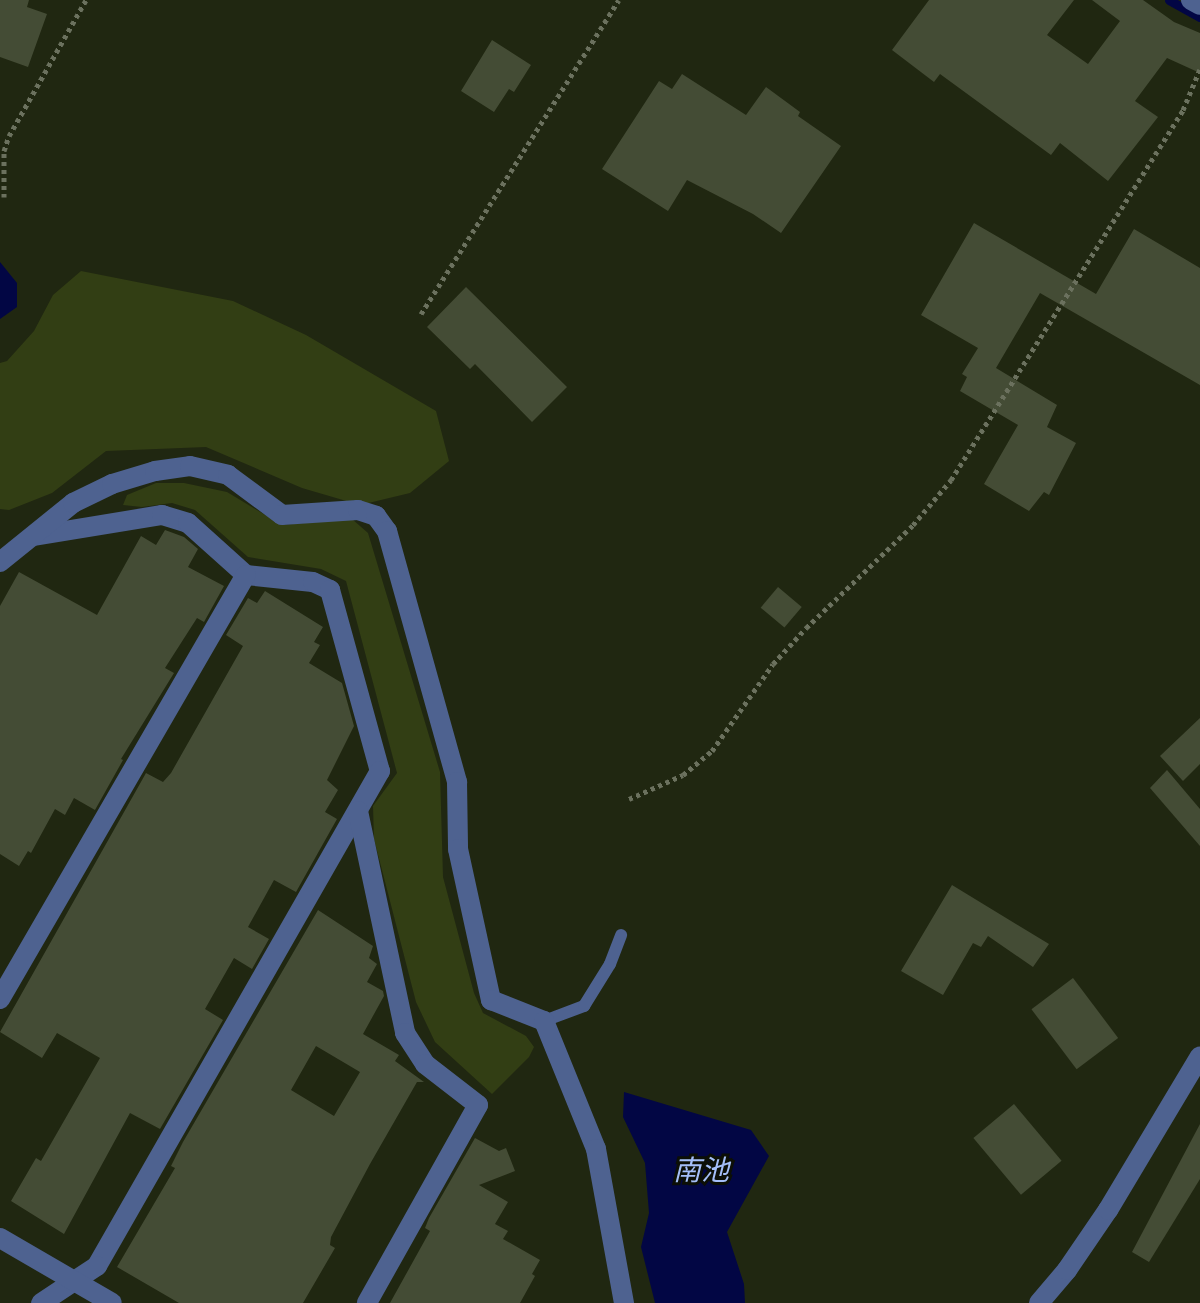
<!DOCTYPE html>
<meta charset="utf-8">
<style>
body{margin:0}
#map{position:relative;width:1200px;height:1303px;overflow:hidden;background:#202711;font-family:Montserrat,"Noto Sans JP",sans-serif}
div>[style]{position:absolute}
.green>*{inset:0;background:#323e14}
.water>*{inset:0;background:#020644}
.stream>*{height:9px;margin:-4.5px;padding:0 4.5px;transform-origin:4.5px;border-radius:4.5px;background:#020644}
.building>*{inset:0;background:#444c35;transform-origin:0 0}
.path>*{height:5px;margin-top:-2.5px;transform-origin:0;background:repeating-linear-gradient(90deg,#6b715e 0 4px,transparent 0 8px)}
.service>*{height:12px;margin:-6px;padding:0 6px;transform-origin:6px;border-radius:6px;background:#4e6290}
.minor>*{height:20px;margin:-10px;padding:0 10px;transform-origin:10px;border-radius:10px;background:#4e6290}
.tertiary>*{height:20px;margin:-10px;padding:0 10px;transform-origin:10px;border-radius:10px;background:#4e6290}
span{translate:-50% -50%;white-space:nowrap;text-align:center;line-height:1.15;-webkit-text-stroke:6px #0c0f06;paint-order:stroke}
.water-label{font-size:28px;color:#a5bff8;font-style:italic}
</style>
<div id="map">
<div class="green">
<i style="clip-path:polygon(81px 271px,233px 301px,306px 335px,436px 411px,449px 461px,410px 493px,360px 505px,302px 488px,206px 447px,106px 451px,52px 493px,9px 510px,0 509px,0 363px,7px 361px,34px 331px,53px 295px)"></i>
<i style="clip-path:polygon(156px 483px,184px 483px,227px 492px,282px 525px,352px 519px,368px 533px,440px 772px,443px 877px,474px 993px,483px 1013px,526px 1036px,534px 1047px,529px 1057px,492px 1094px,435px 1042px,416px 1002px,374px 839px,373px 806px,397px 773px,346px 581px,321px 569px,248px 557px,195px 510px,172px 503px,142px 507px,123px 505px,127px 495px)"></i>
</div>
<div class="water">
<i style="clip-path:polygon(0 262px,17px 283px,17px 307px,0 319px)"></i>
<i style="clip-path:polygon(624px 1092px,751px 1130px,769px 1156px,727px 1232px,744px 1284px,745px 1303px,655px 1303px,641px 1247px,649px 1213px,645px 1163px,623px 1117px)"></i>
</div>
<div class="stream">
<i style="left:1169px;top:0;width:35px;rotate:29deg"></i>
</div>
<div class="building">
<i style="clip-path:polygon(0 0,29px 0,27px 7px,47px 14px,28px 67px,0 57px)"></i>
<i style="clip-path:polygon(929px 0,1074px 0,1047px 35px,1088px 64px,1120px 21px,1092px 0,1143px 0,1174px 22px,1200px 33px,1200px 73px,1167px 58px,1135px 101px,1158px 117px,1108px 181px,1060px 143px,1051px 155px,940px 74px,934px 82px,892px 50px)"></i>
<i style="clip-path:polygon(492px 40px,531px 65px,514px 92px,509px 89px,494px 112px,461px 91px)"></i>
<i style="clip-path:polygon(682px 74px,746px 115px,766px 87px,800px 112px,798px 116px,841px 146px,781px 233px,753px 214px,687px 180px,668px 211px,602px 169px,659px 81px,672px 89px)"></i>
<i style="clip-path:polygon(974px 223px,1096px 294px,1134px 229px,1200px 268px,1200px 385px,1040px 293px,996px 368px,1057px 405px,1047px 427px,1076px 443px,1049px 495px,1044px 492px,1029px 511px,984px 484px,1018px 425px,960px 391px,967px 377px,962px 374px,978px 348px,921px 315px)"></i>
<i style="clip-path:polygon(466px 287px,567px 387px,532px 422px,475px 364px,470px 369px,427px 327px)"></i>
<i style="clip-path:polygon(165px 530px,184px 537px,198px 549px,188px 567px,224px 586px,204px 622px,197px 618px,165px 668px,174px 673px,121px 759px,123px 760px,95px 810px,74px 798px,65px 815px,55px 809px,31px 853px,28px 851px,19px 866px,0 854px,0 606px,19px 572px,97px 615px,141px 536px,156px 545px)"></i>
<i style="left:778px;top:587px;width:31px;height:27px;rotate:40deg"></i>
<i style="clip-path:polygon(265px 591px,323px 627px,314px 642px,320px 645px,309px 663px,342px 683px,354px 726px,327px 780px,338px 790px,325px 812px,337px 819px,296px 892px,274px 880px,248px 927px,269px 939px,252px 969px,234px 958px,205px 1009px,223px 1020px,160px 1129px,130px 1113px,64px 1234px,11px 1201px,36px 1158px,41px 1161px,100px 1058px,57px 1033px,42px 1058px,0 1032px,146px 773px,163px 782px,171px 773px,243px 646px,226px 635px,248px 598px,257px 603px)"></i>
<i style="clip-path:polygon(1200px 718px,1200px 764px,1183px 781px,1160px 756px)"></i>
<i style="clip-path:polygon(1167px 770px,1200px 809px,1200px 846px,1150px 788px)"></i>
<i style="clip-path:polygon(952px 885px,1049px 944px,1033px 967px,988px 936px,981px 947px,973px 943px,943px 995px,901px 971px)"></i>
<i style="clip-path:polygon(evenodd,318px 910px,373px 946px,369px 958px,377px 964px,367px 982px,383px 991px,384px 996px,363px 1034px,399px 1055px,395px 1061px,424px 1082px,417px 1082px,370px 1164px,331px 1237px,330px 1245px,335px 1248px,303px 1303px,179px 1303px,117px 1267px,175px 1168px,171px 1166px,183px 1142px,318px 910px,316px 1046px,360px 1072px,334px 1116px,291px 1090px,316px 1046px)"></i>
<i style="left:1073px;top:978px;width:75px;height:52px;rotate:53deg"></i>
<i style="left:1014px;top:1104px;width:74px;height:53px;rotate:50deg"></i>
<i style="clip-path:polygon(1200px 1124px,1200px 1179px,1149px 1262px,1132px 1252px)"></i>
<i style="clip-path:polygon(475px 1138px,499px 1151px,506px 1148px,515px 1171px,479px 1185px,508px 1202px,495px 1224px,508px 1231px,503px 1239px,540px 1260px,532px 1274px,535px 1276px,520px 1303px,390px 1303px,430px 1231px,425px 1228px,429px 1218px)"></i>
</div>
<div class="path">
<i style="left:4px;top:197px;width:46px;rotate:-90deg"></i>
<i style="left:4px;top:151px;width:16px;rotate:-72deg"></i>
<i style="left:9px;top:136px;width:156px;rotate:-60.5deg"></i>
<i style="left:421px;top:314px;width:371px;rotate:-57.8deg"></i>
<i style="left:629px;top:799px;width:59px;rotate:-24deg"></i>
<i style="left:683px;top:775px;width:38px;rotate:-40deg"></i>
<i style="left:712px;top:751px;width:106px;rotate:-55deg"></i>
<i style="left:773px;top:664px;width:49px;rotate:-47.5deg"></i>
<i style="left:806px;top:628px;width:149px;rotate:-43.9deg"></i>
<i style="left:913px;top:525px;width:59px;rotate:-49.8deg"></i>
<i style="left:951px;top:480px;width:437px;rotate:-57.9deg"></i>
<i style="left:1183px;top:110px;width:44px;rotate:-67.5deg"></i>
</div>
<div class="service">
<i style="left:544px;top:1021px;width:43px;rotate:-20.6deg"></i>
<i style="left:584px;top:1006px;width:49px;rotate:-58.2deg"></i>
<i style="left:610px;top:964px;width:31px;rotate:-69deg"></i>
</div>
<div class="minor">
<i style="left:1191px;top:0;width:10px;rotate:29deg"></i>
<i style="left:34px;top:536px;width:130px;rotate:-9.3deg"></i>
<i style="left:162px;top:515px;width:27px;rotate:17deg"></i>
<i style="left:188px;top:523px;width:78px;rotate:41.9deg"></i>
<i style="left:246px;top:575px;width:67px;rotate:6deg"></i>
<i style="left:313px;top:582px;width:19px;rotate:25deg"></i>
<i style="left:330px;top:590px;width:188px;rotate:74.6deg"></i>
<i style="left:380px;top:771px;width:570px;rotate:119.76deg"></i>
<i style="left:97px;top:1266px;width:67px;rotate:146.5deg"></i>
<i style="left:0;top:562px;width:94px;rotate:-38.9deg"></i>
<i style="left:73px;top:503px;width:43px;rotate:-26deg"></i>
<i style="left:112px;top:484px;width:45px;rotate:-16.8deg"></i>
<i style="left:155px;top:471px;width:35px;rotate:-8deg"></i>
<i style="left:190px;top:466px;width:39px;rotate:13deg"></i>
<i style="left:228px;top:475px;width:67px;rotate:36.5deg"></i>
<i style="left:282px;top:515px;width:76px;rotate:-3.8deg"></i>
<i style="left:358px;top:510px;width:19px;rotate:18deg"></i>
<i style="left:376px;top:516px;width:19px;rotate:54deg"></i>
<i style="left:387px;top:531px;width:261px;rotate:74.4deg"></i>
<i style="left:457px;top:782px;width:67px;rotate:89.1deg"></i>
<i style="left:458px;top:849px;width:155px;rotate:77.7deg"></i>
<i style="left:491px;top:1000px;width:57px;rotate:21.6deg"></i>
<i style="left:544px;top:1021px;width:138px;rotate:67.9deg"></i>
<i style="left:596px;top:1149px;width:157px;rotate:79.7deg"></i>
<i style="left:358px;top:811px;width:227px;rotate:78deg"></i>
<i style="left:405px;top:1033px;width:37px;rotate:57deg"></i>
<i style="left:425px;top:1064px;width:67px;rotate:37.7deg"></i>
<i style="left:478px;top:1105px;width:227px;rotate:119.3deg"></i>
<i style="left:0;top:999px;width:490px;rotate:-59.9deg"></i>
</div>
<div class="tertiary">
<i style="left:0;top:1238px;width:129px;rotate:30.1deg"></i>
<i style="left:1039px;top:1303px;width:43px;rotate:-49.7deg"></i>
<i style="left:1067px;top:1270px;width:73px;rotate:-55.7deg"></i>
<i style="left:1108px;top:1210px;width:179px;rotate:-59.1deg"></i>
</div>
<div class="water-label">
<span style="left:701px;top:1170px">南池</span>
</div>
</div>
